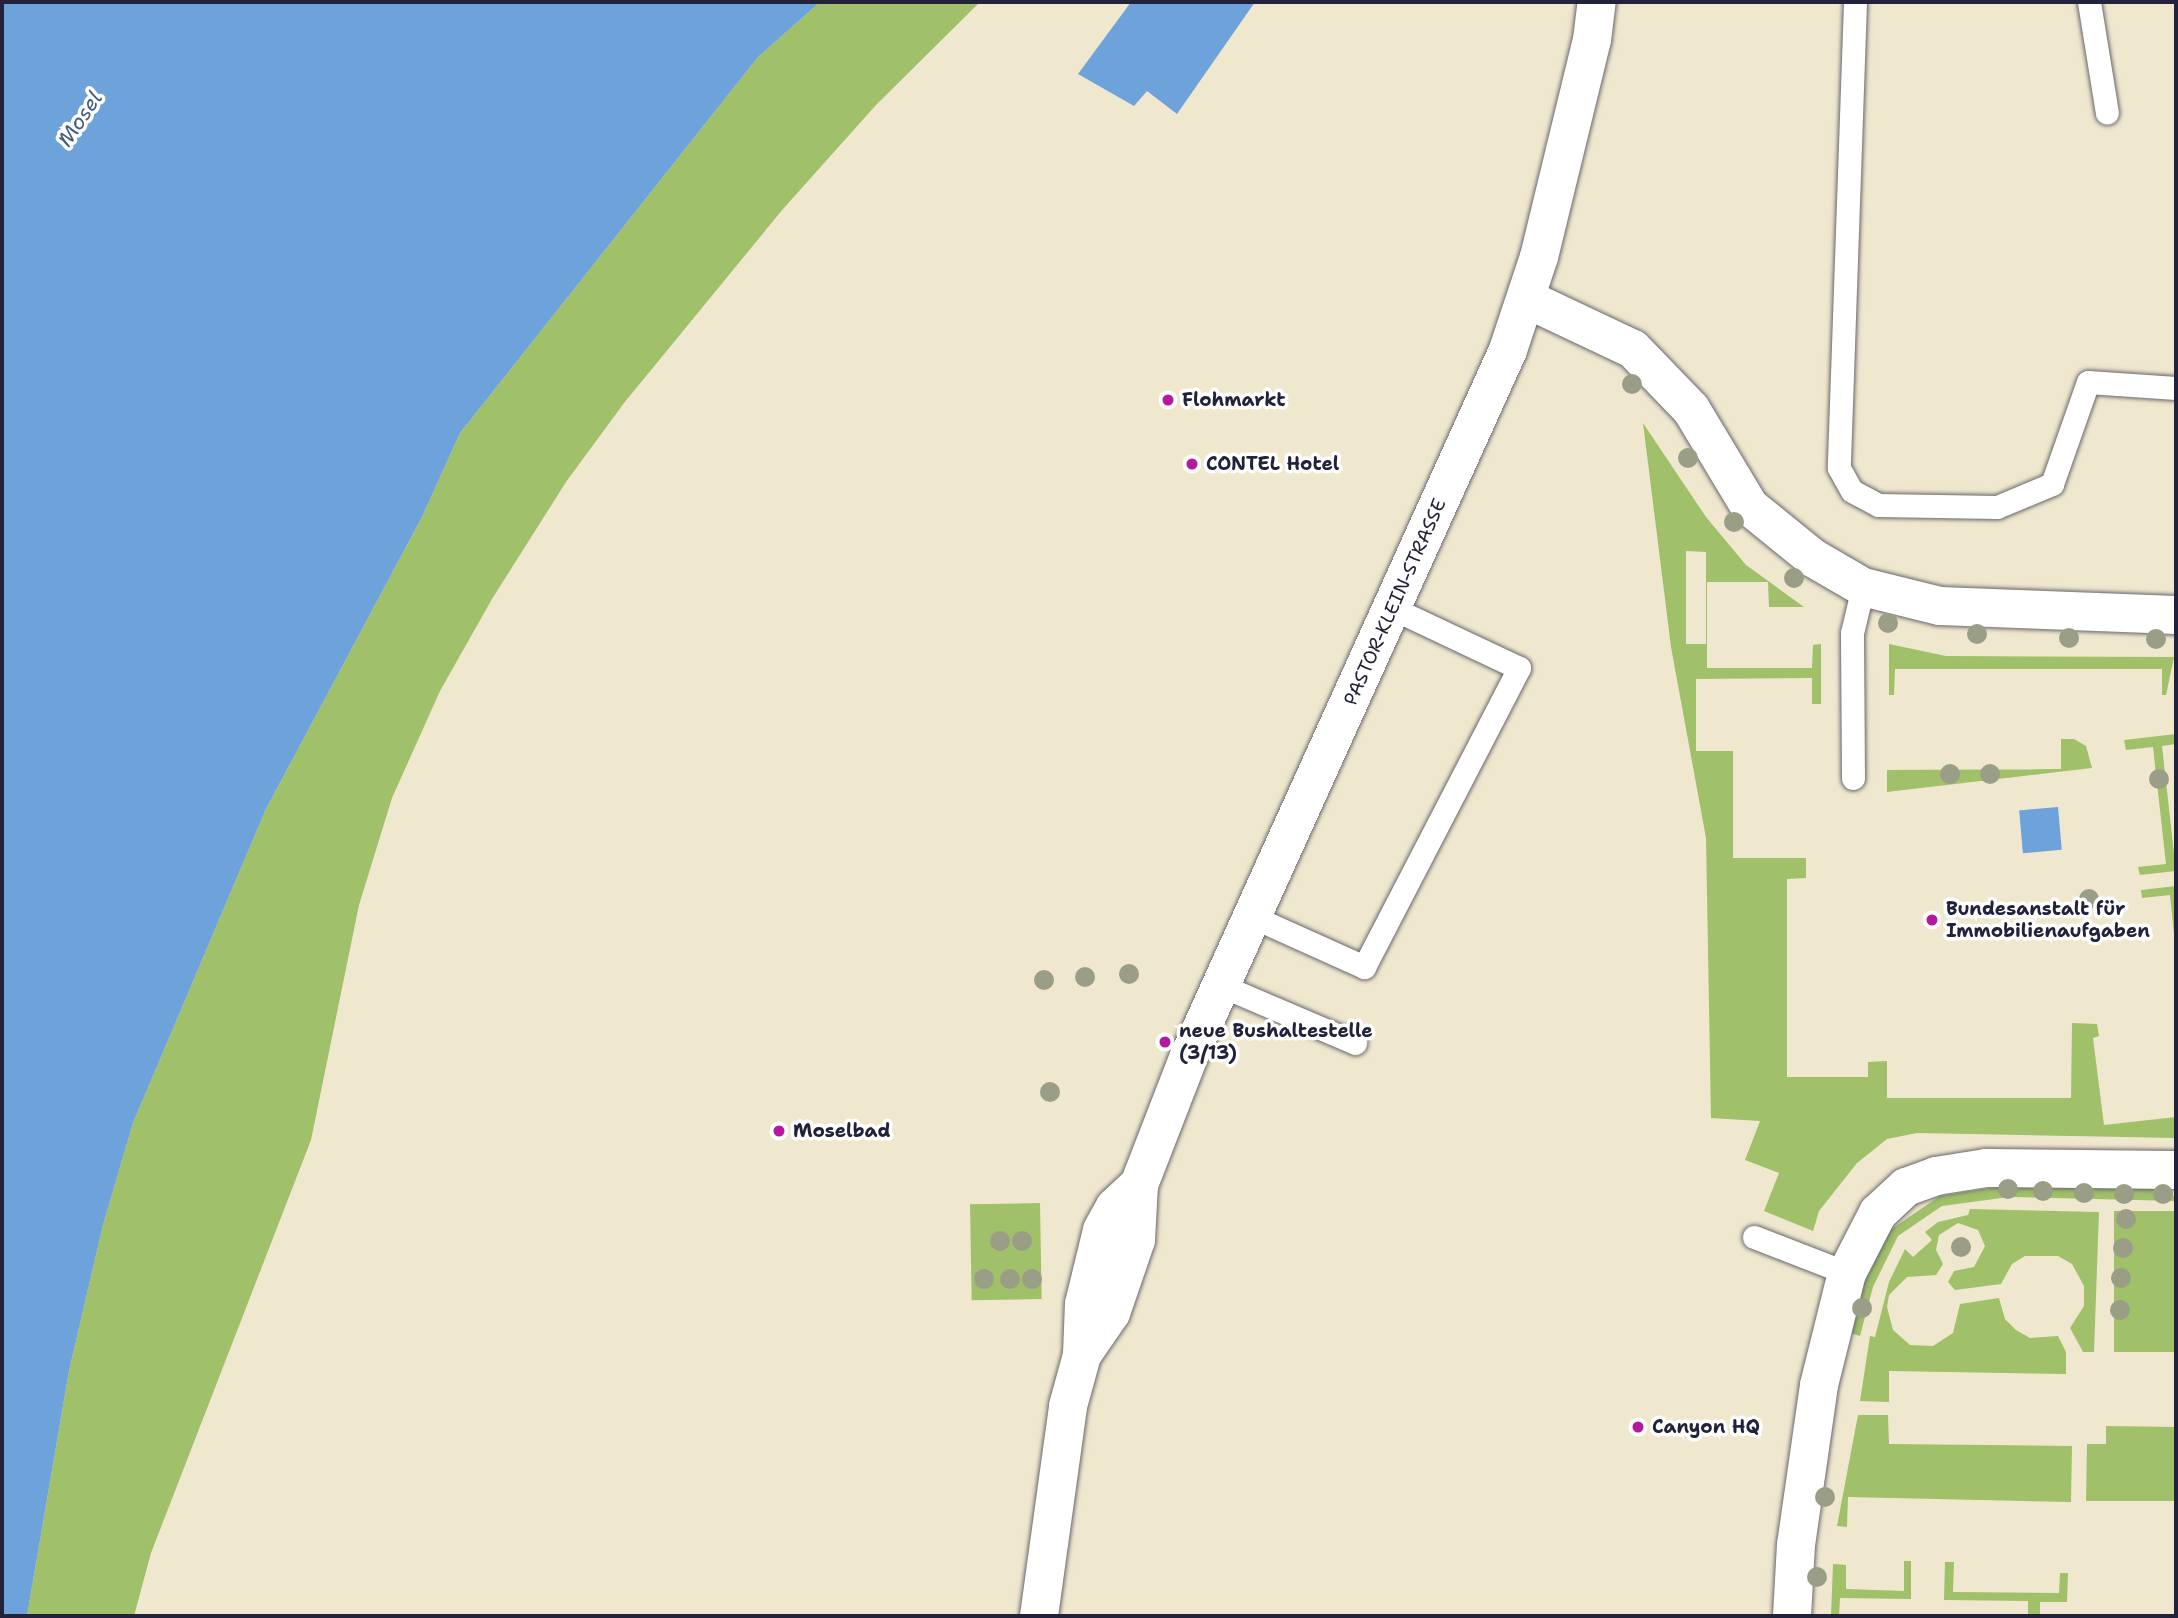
<!DOCTYPE html>
<meta charset="utf-8">
<style>
body{margin:0}
#map{position:relative;width:2178px;height:1618px;overflow:hidden;background:#f0e8ce;font-family:"Shantell Sans",sans-serif}
div>[style]{position:absolute}
.green>*{inset:0;background:#a0c069;transform-origin:0 0}
.water>*{inset:0;background:#6da3da;transform-origin:0 0}
.roads{filter:drop-shadow(0 0 2px #6a676e) drop-shadow(0 0 2px #6a676e)}
.service>*{height:23px;margin:-11.5px;padding:0 11.5px;transform-origin:11.5px;border-radius:11.5px;background:#fff}
.minor>*{height:38px;margin:-19px;padding:0 19px;transform-origin:19px;border-radius:19px;background:#fff}
.trees>*{width:20px;height:20px;margin:-10px;border-radius:50%;background:#9a9e87}
.dots>*{width:19px;height:19px;translate:-50% -50%;box-sizing:border-box;border:4px solid #fff;border-radius:50%}
span{translate:-50% -50%;white-space:nowrap;text-align:center;line-height:1.15;-webkit-text-stroke:7px #fff;paint-order:stroke}
.poi-label{font-size:19px;color:#22223b;font-weight:700}
.left{translate:0 -50%;text-align:left}
.street-label{font-size:19px;color:#22223b}
.water-label{font-size:21px;color:#445c83;font-style:italic}
.frame{position:absolute;inset:0;border:4px solid #22223b;pointer-events:none}
</style>
<div id="map">
<div class="green">
<i style="clip-path:polygon(820px 2px,980px 2px,876px 105px,783px 209px,624px 403px,566px 482px,492px 599px,440px 691px,392px 798px,359px 905px,311px 1140px,151px 1553px,134px 1616px,27px 1616px,69px 1371px,103px 1225px,133px 1123px,266px 809px,422px 517px,460px 433px,758px 57px)"></i>
<i style="clip-path:polygon(evenodd,1643px 423px,1706px 517px,1746px 565px,1804px 607px,1769px 607px,1768px 582px,1707px 582px,1707px 668px,1812px 668px,1813px 645px,1821px 644px,1821px 704px,1812px 704px,1812px 678px,1696px 679px,1696px 751px,1733px 751px,1733px 858px,1806px 858px,1806px 878px,1787px 879px,1787px 1077px,1868px 1077px,1868px 1062px,1887px 1061px,1887px 1098px,2071px 1098px,2072px 1023px,2097px 1024px,2099px 1036px,2093px 1038px,2104px 1125px,2176px 1117px,2176px 1138px,1917px 1133px,1887px 1139px,1857px 1163px,1819px 1211px,1813px 1231px,1764px 1211px,1779px 1173px,1745px 1160px,1760px 1121px,1711px 1118px,1706px 838px,1671px 647px,1643px 423px,1686px 551px,1706px 552px,1706px 644px,1686px 644px,1686px 551px)"></i>
<i style="clip-path:polygon(1889px 644px,1946px 656px,2174px 657px,2166px 695px,2162px 695px,2162px 669px,1895px 669px,1894px 695px,1889px 695px)"></i>
<i style="clip-path:polygon(2176px 734px,2176px 744px,2162px 746px,2176px 871px,2140px 875px,2138px 867px,2166px 864px,2153px 747px,2126px 750px,2124px 740px)"></i>
<i style="clip-path:polygon(2061px 739px,2074px 739px,2086px 746px,2092px 768px,1887px 792px,1887px 770px,2061px 769px)"></i>
<i style="clip-path:polygon(2176px 886px,2176px 954px,2170px 895px,2142px 898px,2141px 890px)"></i>
<i style="clip-path:polygon(2009px 1185px,2170px 1189px,2176px 1201px,2009px 1197px,1942px 1206px,1898px 1236px,1873px 1287px,1860px 1336px,1850px 1333px,1864px 1283px,1890px 1230px,1940px 1196px)"></i>
<i style="left:1040px;top:1203px;width:96px;height:70px;rotate:89deg"></i>
<i style="clip-path:polygon(1970px 1209px,2099px 1212px,2094px 1352px,2083px 1352px,2070px 1328px,2084px 1306px,2084px 1286px,2072px 1264px,2058px 1256px,2025px 1256px,2012px 1264px,2001px 1284px,1955px 1290px,1948px 1282px,1954px 1271px,1974px 1267px,1985px 1246px,1978px 1230px,1958px 1223px,1939px 1235px,1936px 1250px,1943px 1264px,1936px 1275px,1907px 1277px,1889px 1295px,1887px 1307px,1893px 1330px,1910px 1345px,1933px 1346px,1953px 1333px,1960px 1304px,1999px 1298px,2005px 1319px,2016px 1330px,2030px 1338px,2058px 1336px,2066px 1352px,2066px 1374px,1889px 1371px,1889px 1402px,1860px 1401px,1870px 1336px,1875px 1337px,1889px 1282px,1905px 1249px,1913px 1257px,1932px 1240px,1925px 1232px,1938px 1222px,1968px 1215px)"></i>
<i style="left:2114px;top:1211px;width:62px;height:141px"></i>
<i style="clip-path:polygon(1858px 1415px,1888px 1415px,1889px 1444px,2072px 1446px,2071px 1502px,1848px 1497px,1847px 1527px,1837px 1526px)"></i>
<i style="clip-path:polygon(2106px 1426px,2176px 1427px,2176px 1501px,2086px 1501px,2087px 1444px,2106px 1444px)"></i>
<i style="clip-path:polygon(1904px 1561px,1911px 1561px,1911px 1599px,1840px 1598px,1839px 1616px,1831px 1616px,1833px 1564px,1846px 1565px,1846px 1589px,1904px 1591px)"></i>
<i style="clip-path:polygon(1945px 1562px,1954px 1562px,1953px 1592px,2059px 1593px,2060px 1573px,2068px 1573px,2067px 1602px,2040px 1602px,2040px 1616px,2028px 1616px,2028px 1601px,1944px 1600px)"></i>
</div>
<div class="water">
<i style="clip-path:polygon(2px 2px,820px 2px,758px 57px,460px 433px,422px 517px,266px 809px,133px 1123px,103px 1225px,69px 1371px,27px 1616px,2px 1616px)"></i>
<i style="clip-path:polygon(1131px 2px,1255px 2px,1177px 114px,1147px 91px,1134px 106px,1078px 74px)"></i>
<i style="left:2058px;top:807px;width:43px;height:39px;rotate:85deg"></i>
</div>
<div class="roads">
<div class="service">
<i style="left:1855px;top:2px;width:466px;rotate:92deg"></i>
<i style="left:1839px;top:468px;width:26px;rotate:61deg"></i>
<i style="left:1852px;top:491px;width:30px;rotate:28deg"></i>
<i style="left:1878px;top:505px;width:119px;rotate:1deg"></i>
<i style="left:1997px;top:507px;width:60px;rotate:-22.7deg"></i>
<i style="left:2052px;top:484px;width:108px;rotate:-70.6deg"></i>
<i style="left:2088px;top:382px;width:88px;rotate:3.9deg"></i>
<i style="left:2089px;top:2px;width:112px;rotate:80.8deg"></i>
<i style="left:1853px;top:778px;width:145px;rotate:-90.4deg"></i>
<i style="left:1852px;top:633px;width:47px;rotate:-76.6deg"></i>
<i style="left:1253px;top:917px;width:122px;rotate:24.2deg"></i>
<i style="left:1364px;top:967px;width:337px;rotate:-62.6deg"></i>
<i style="left:1519px;top:668px;width:138px;rotate:-154.7deg"></i>
<i style="left:1220px;top:985px;width:147px;rotate:23.2deg"></i>
<i style="left:1754px;top:1237px;width:100px;rotate:21.2deg"></i>
</div>
<div class="minor">
<i style="left:1527px;top:299px;width:117px;rotate:25.3deg"></i>
<i style="left:1633px;top:349px;width:83px;rotate:46deg"></i>
<i style="left:1691px;top:409px;width:114px;rotate:59deg"></i>
<i style="left:1750px;top:507px;width:81px;rotate:39deg"></i>
<i style="left:1813px;top:558px;width:58px;rotate:30.1deg"></i>
<i style="left:1863px;top:587px;width:79px;rotate:13.9deg"></i>
<i style="left:1940px;top:606px;width:236px;rotate:2.2deg"></i>
<i style="left:1082px;top:1355px;width:51px;rotate:-55.4deg"></i>
<i style="left:1111px;top:1313px;width:77px;rotate:-71.1deg"></i>
<i style="left:1136px;top:1240px;width:55px;rotate:-86.9deg"></i>
<i style="left:1139px;top:1185px;width:138px;rotate:-68.8deg"></i>
<i style="left:1189px;top:1056px;width:775px;rotate:-65.68deg"></i>
<i style="left:1508px;top:350px;width:98px;rotate:-71.6deg"></i>
<i style="left:1539px;top:257px;width:223px;rotate:-76.3deg"></i>
<i style="left:1592px;top:40px;width:38px;rotate:-83deg"></i>
<i style="left:1039px;top:1616px;width:212px;rotate:-82.1deg"></i>
<i style="left:1068px;top:1406px;width:53px;rotate:-74.6deg"></i>
<i style="left:1082px;top:1355px;width:51px;rotate:-87.8deg"></i>
<i style="left:1084px;top:1304px;width:76px;rotate:-76.3deg"></i>
<i style="left:1102px;top:1230px;width:26px;rotate:-61deg"></i>
<i style="left:1115px;top:1207px;width:33px;rotate:-43deg"></i>
<i style="left:1792px;top:1616px;width:71px;rotate:-86.8deg"></i>
<i style="left:1796px;top:1545px;width:162px;rotate:-81.8deg"></i>
<i style="left:1819px;top:1385px;width:115px;rotate:-76deg"></i>
<i style="left:1847px;top:1273px;width:68px;rotate:-62.7deg"></i>
<i style="left:1878px;top:1213px;width:38px;rotate:-43deg"></i>
<i style="left:1906px;top:1187px;width:32px;rotate:-20deg"></i>
<i style="left:1936px;top:1176px;width:51px;rotate:-9.1deg"></i>
<i style="left:1986px;top:1168px;width:190px;rotate:0.6deg"></i>
</div>
</div>
<div class="trees">
<i style="left:1632px;top:384px"></i>
<i style="left:1688px;top:458px"></i>
<i style="left:1734px;top:522px"></i>
<i style="left:1794px;top:578px"></i>
<i style="left:1888px;top:623px"></i>
<i style="left:1977px;top:634px"></i>
<i style="left:2069px;top:638px"></i>
<i style="left:2156px;top:639px"></i>
<i style="left:1950px;top:774px"></i>
<i style="left:1990px;top:774px"></i>
<i style="left:2159px;top:779px"></i>
<i style="left:2089px;top:899px"></i>
<i style="left:1129px;top:974px"></i>
<i style="left:1085px;top:977px"></i>
<i style="left:1044px;top:980px"></i>
<i style="left:1050px;top:1092px"></i>
<i style="left:2008px;top:1189px"></i>
<i style="left:2043px;top:1191px"></i>
<i style="left:2084px;top:1193px"></i>
<i style="left:2124px;top:1194px"></i>
<i style="left:2163px;top:1194px"></i>
<i style="left:2126px;top:1219px"></i>
<i style="left:1000px;top:1241px"></i>
<i style="left:1022px;top:1241px"></i>
<i style="left:1961px;top:1247px"></i>
<i style="left:2123px;top:1248px"></i>
<i style="left:2121px;top:1278px"></i>
<i style="left:984px;top:1279px"></i>
<i style="left:1010px;top:1279px"></i>
<i style="left:1032px;top:1279px"></i>
<i style="left:1862px;top:1308px"></i>
<i style="left:2120px;top:1310px"></i>
<i style="left:1825px;top:1497px"></i>
<i style="left:1817px;top:1577px"></i>
</div>
<div class="dots">
<i style="left:1168px;top:400px;background:#b5179e"></i>
<i style="left:1192px;top:464px;background:#b5179e"></i>
<i style="left:1932px;top:920px;background:#b5179e"></i>
<i style="left:1165px;top:1042px;background:#b5179e"></i>
<i style="left:779px;top:1131px;background:#b5179e"></i>
<i style="left:1638px;top:1427px;background:#b5179e"></i>
</div>
<div class="poi-label">
<span class="left" style="left:1182px;top:400px">Flohmarkt</span>
<span class="left" style="left:1206px;top:464px">CONTEL Hotel</span>
<span class="left" style="left:1946px;top:920px">Bundesanstalt für<br>Immobilienaufgaben</span>
<span class="left" style="left:1179px;top:1042px">neue Bushaltestelle<br>(3/13)</span>
<span class="left" style="left:793px;top:1131px">Moselbad</span>
<span class="left" style="left:1652px;top:1427px">Canyon HQ</span>
</div>
<div class="street-label">
<span style="left:1395px;top:602px;rotate:-66deg">PASTOR-KLEIN-STRASSE</span>
</div>
<div class="water-label">
<span style="left:80px;top:119px;rotate:-56deg">Mosel</span>
</div>
<div class="frame"></div>
</div>
